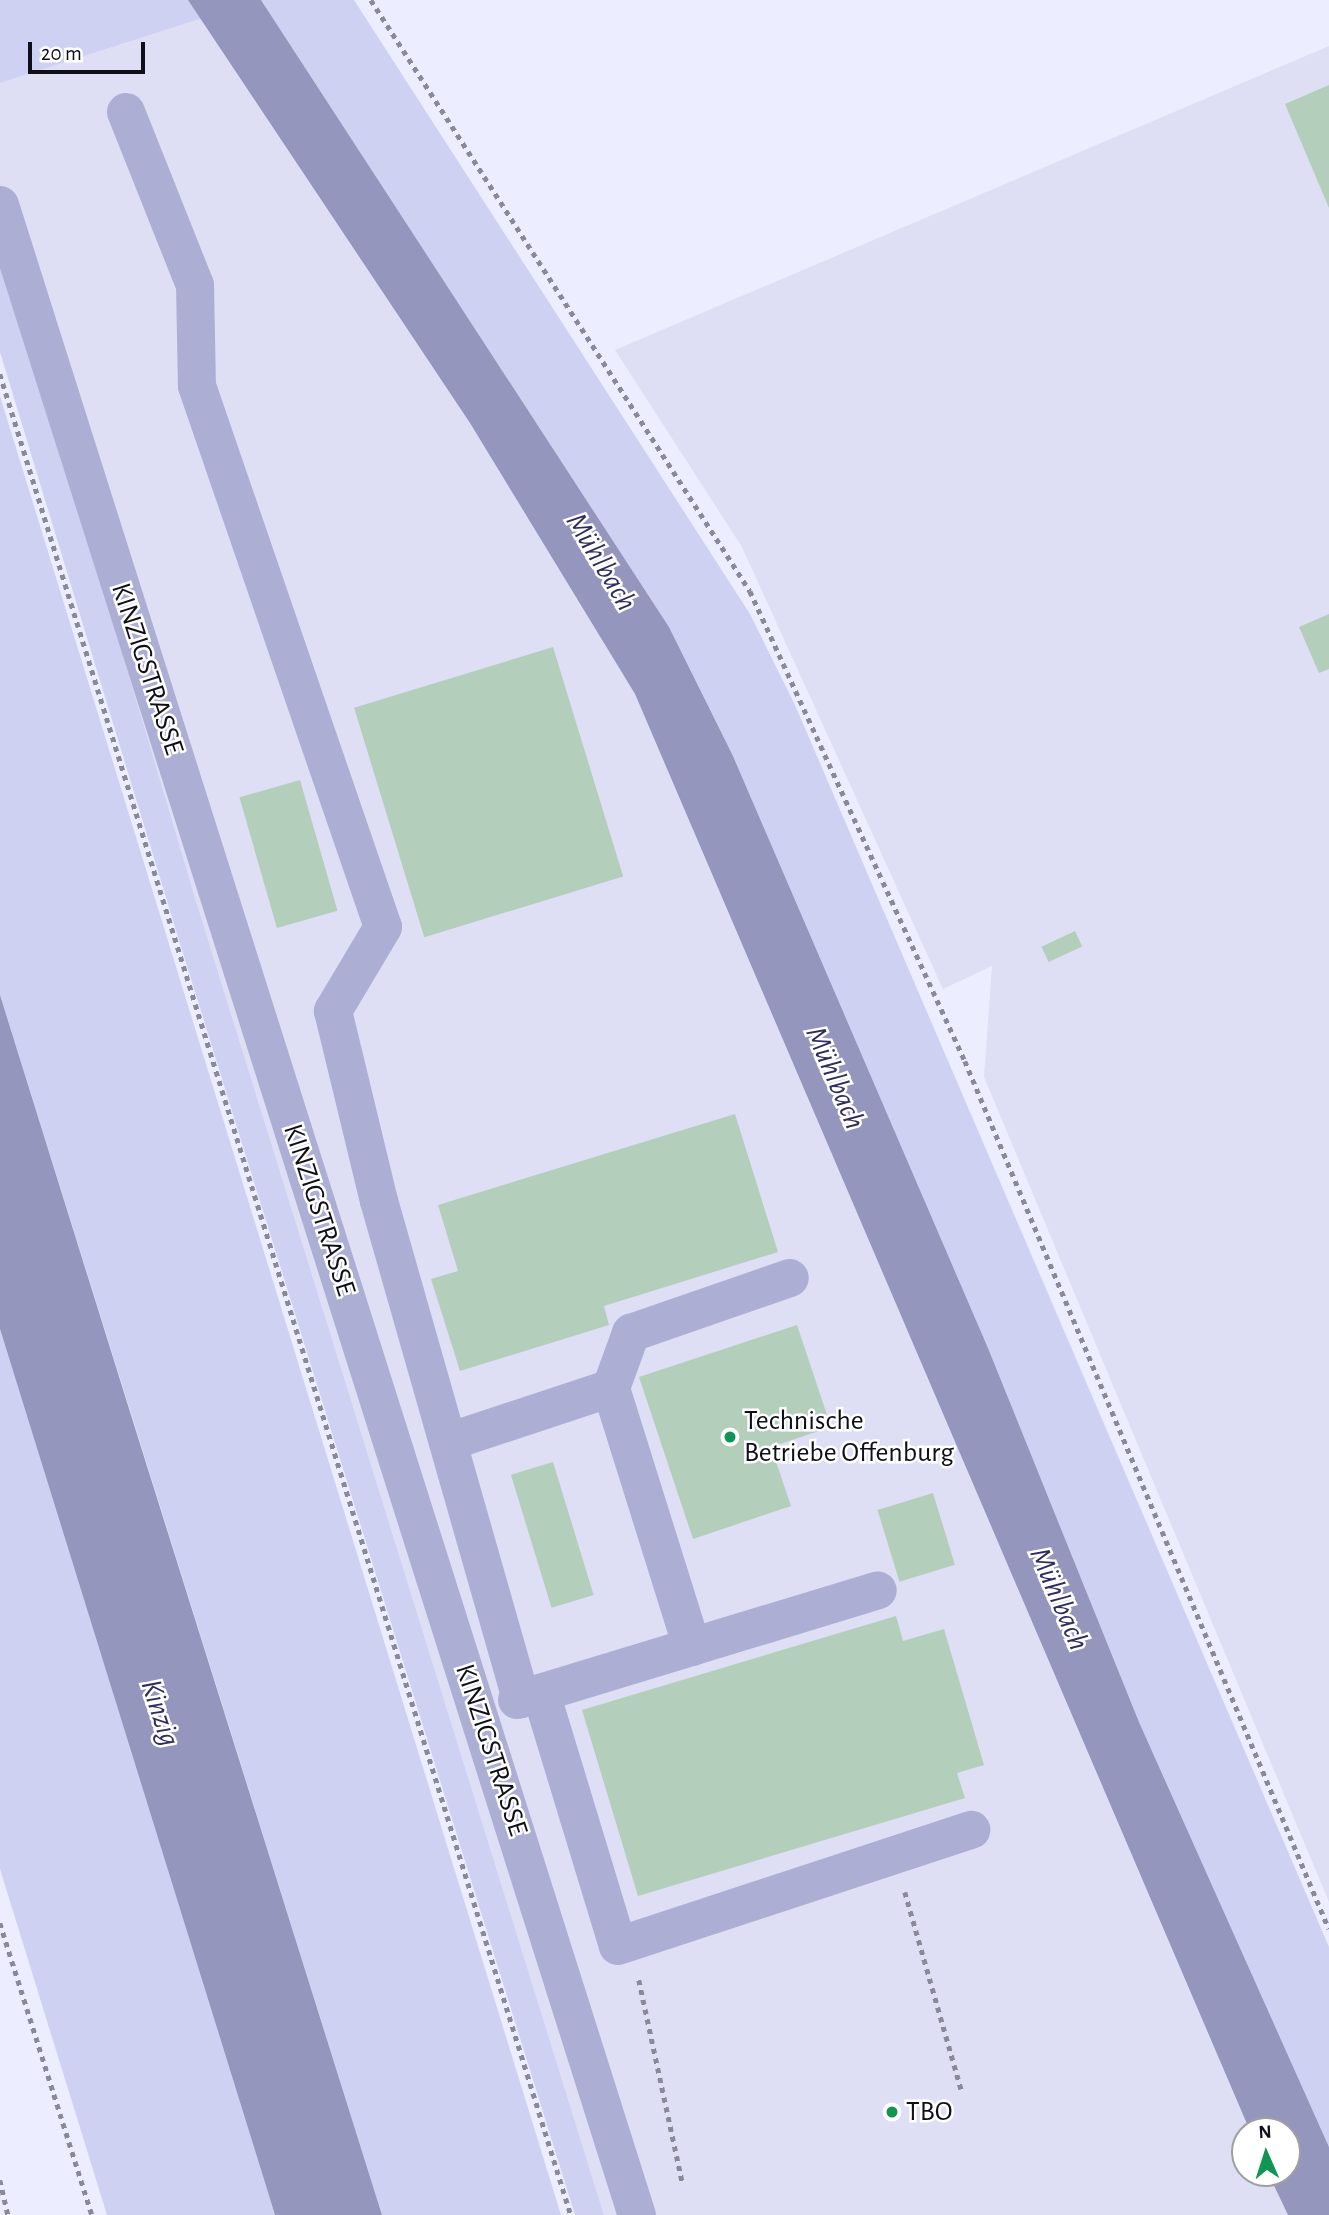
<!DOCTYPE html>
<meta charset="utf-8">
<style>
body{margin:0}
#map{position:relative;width:1329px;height:2215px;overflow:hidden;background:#ecedff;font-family:"Alegreya Sans",sans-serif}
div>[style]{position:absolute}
.built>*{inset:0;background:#dedff5}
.green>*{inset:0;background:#cfd1f2}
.water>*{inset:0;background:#9596bd}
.building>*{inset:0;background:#b3cebb;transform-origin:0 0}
.path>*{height:4.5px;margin-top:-2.25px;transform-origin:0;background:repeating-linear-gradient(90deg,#898998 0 5px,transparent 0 10px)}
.minor>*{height:38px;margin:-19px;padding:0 19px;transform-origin:19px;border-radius:19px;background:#adaed3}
.dots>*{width:19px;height:19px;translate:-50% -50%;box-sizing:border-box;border:4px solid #fff;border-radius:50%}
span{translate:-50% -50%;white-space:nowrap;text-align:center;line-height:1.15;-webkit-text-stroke:5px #fff;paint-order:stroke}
.street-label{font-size:28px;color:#0f0f19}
.poi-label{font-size:28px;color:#0f0f19}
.left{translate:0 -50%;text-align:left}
.water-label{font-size:30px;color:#302d60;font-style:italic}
.north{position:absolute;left:1231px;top:2117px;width:70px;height:70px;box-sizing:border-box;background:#fff;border:2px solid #9f9fa3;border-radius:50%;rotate:357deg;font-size:19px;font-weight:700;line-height:28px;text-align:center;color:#0f0f19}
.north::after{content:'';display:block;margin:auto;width:24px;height:32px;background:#109554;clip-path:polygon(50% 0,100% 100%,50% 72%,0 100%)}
.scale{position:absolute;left:28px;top:42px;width:117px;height:32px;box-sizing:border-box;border:4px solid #0f0f19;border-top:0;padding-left:9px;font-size:21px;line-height:24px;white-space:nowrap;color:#0f0f19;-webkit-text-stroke:5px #fff;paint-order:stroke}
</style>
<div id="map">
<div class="built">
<i style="clip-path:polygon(203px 18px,470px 423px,635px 694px,1250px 2131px,1245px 2131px,1245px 2173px,1268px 2173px,1288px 2215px,604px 2215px,196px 901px,0 241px,0 83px)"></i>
<i style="clip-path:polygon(1329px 46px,1329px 1902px,984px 1077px,992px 966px,943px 989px,742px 547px,615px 350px)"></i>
</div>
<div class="green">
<i style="clip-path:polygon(0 0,188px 0,203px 18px,0 83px)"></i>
<i style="clip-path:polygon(261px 0,354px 0,750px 614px,795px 705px,1329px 1947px,1329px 2147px,1139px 1722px,988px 1348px,733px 756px,669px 627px)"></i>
<i style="clip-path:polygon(0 241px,196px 901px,604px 2215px,575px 2215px,182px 950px,0 352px)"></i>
<i style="clip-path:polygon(0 396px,561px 2215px,382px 2215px,0 995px)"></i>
<i style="clip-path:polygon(0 1329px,275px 2215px,107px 2215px,0 1869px)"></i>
</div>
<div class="water">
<i style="clip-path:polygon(188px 0,261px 0,669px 627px,733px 756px,988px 1348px,1139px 1722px,1329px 2147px,1329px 2215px,1288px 2215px,1268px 2173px,1287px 2173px,1287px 2131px,1250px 2131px,635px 694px,470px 423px)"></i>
<i style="clip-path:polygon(0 995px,136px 1431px,382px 2215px,275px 2215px,0 1329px)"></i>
</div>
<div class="building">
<i style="clip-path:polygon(1329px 85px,1329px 208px,1285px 104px)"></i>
<i style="clip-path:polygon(1329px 614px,1329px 669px,1319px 673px,1299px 627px)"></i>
<i style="left:553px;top:647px;width:240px;height:208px;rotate:73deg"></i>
<i style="left:300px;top:780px;width:136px;height:63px;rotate:74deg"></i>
<i style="left:1075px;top:931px;width:17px;height:37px;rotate:65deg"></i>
<i style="clip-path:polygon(735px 1114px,778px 1252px,604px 1306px,609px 1325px,460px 1371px,431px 1279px,458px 1271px,438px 1205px)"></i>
<i style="clip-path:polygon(797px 1325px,831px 1427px,771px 1447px,791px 1506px,693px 1539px,639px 1377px)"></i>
<i style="left:553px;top:1462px;width:139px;height:44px;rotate:73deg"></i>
<i style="left:933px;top:1493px;width:75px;height:58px;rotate:73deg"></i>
<i style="clip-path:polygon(896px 1616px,903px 1641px,944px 1629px,984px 1765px,957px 1773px,965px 1798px,638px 1896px,582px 1710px)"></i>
</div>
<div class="path">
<i style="left:371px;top:0;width:702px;rotate:57.33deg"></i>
<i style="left:750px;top:591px;width:517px;rotate:65.42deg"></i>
<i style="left:965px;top:1061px;width:941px;rotate:67.25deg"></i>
<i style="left:0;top:374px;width:1928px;rotate:72.77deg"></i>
<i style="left:905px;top:1892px;width:205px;rotate:74.1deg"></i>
<i style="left:0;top:1923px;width:306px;rotate:72.5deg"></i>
<i style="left:639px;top:1980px;width:206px;rotate:77.9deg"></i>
<i style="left:0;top:2180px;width:36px;rotate:77deg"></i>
</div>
<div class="minor">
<i style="left:126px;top:112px;width:186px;rotate:68.3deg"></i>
<i style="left:195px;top:285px;width:101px;rotate:88.9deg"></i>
<i style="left:197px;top:386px;width:572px;rotate:71.03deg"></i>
<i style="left:383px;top:927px;width:98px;rotate:120.8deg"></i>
<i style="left:333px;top:1011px;width:195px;rotate:76.4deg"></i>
<i style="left:379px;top:1201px;width:518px;rotate:74.08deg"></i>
<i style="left:0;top:205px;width:2109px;rotate:72.42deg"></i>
<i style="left:448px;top:1442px;width:172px;rotate:-18.3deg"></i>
<i style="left:692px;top:1647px;width:271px;rotate:-107.4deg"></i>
<i style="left:611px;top:1388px;width:59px;rotate:-70deg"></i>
<i style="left:631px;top:1333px;width:168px;rotate:-19.1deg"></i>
<i style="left:541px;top:1693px;width:264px;rotate:73.1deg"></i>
<i style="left:618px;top:1946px;width:372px;rotate:-18.2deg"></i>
<i style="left:517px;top:1700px;width:377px;rotate:-16.9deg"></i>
</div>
<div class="dots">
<i style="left:730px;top:1437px;background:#109554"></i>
<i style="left:892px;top:2112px;background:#109554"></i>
</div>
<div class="street-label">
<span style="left:147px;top:669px;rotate:72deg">KINZIGSTRASSE</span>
<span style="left:319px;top:1210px;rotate:72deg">KINZIGSTRASSE</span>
<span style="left:491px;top:1750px;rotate:72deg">KINZIGSTRASSE</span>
</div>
<div class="poi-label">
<span class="left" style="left:744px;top:1437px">Technische<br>Betriebe Offenburg</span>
<span class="left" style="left:906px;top:2112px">TBO</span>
</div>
<div class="water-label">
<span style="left:601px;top:562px;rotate:59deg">Mühlbach</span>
<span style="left:835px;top:1078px;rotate:67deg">Mühlbach</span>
<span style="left:1059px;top:1599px;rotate:67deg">Mühlbach</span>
<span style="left:160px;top:1713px;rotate:72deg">Kinzig</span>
</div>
<div class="north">N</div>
<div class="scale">20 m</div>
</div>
